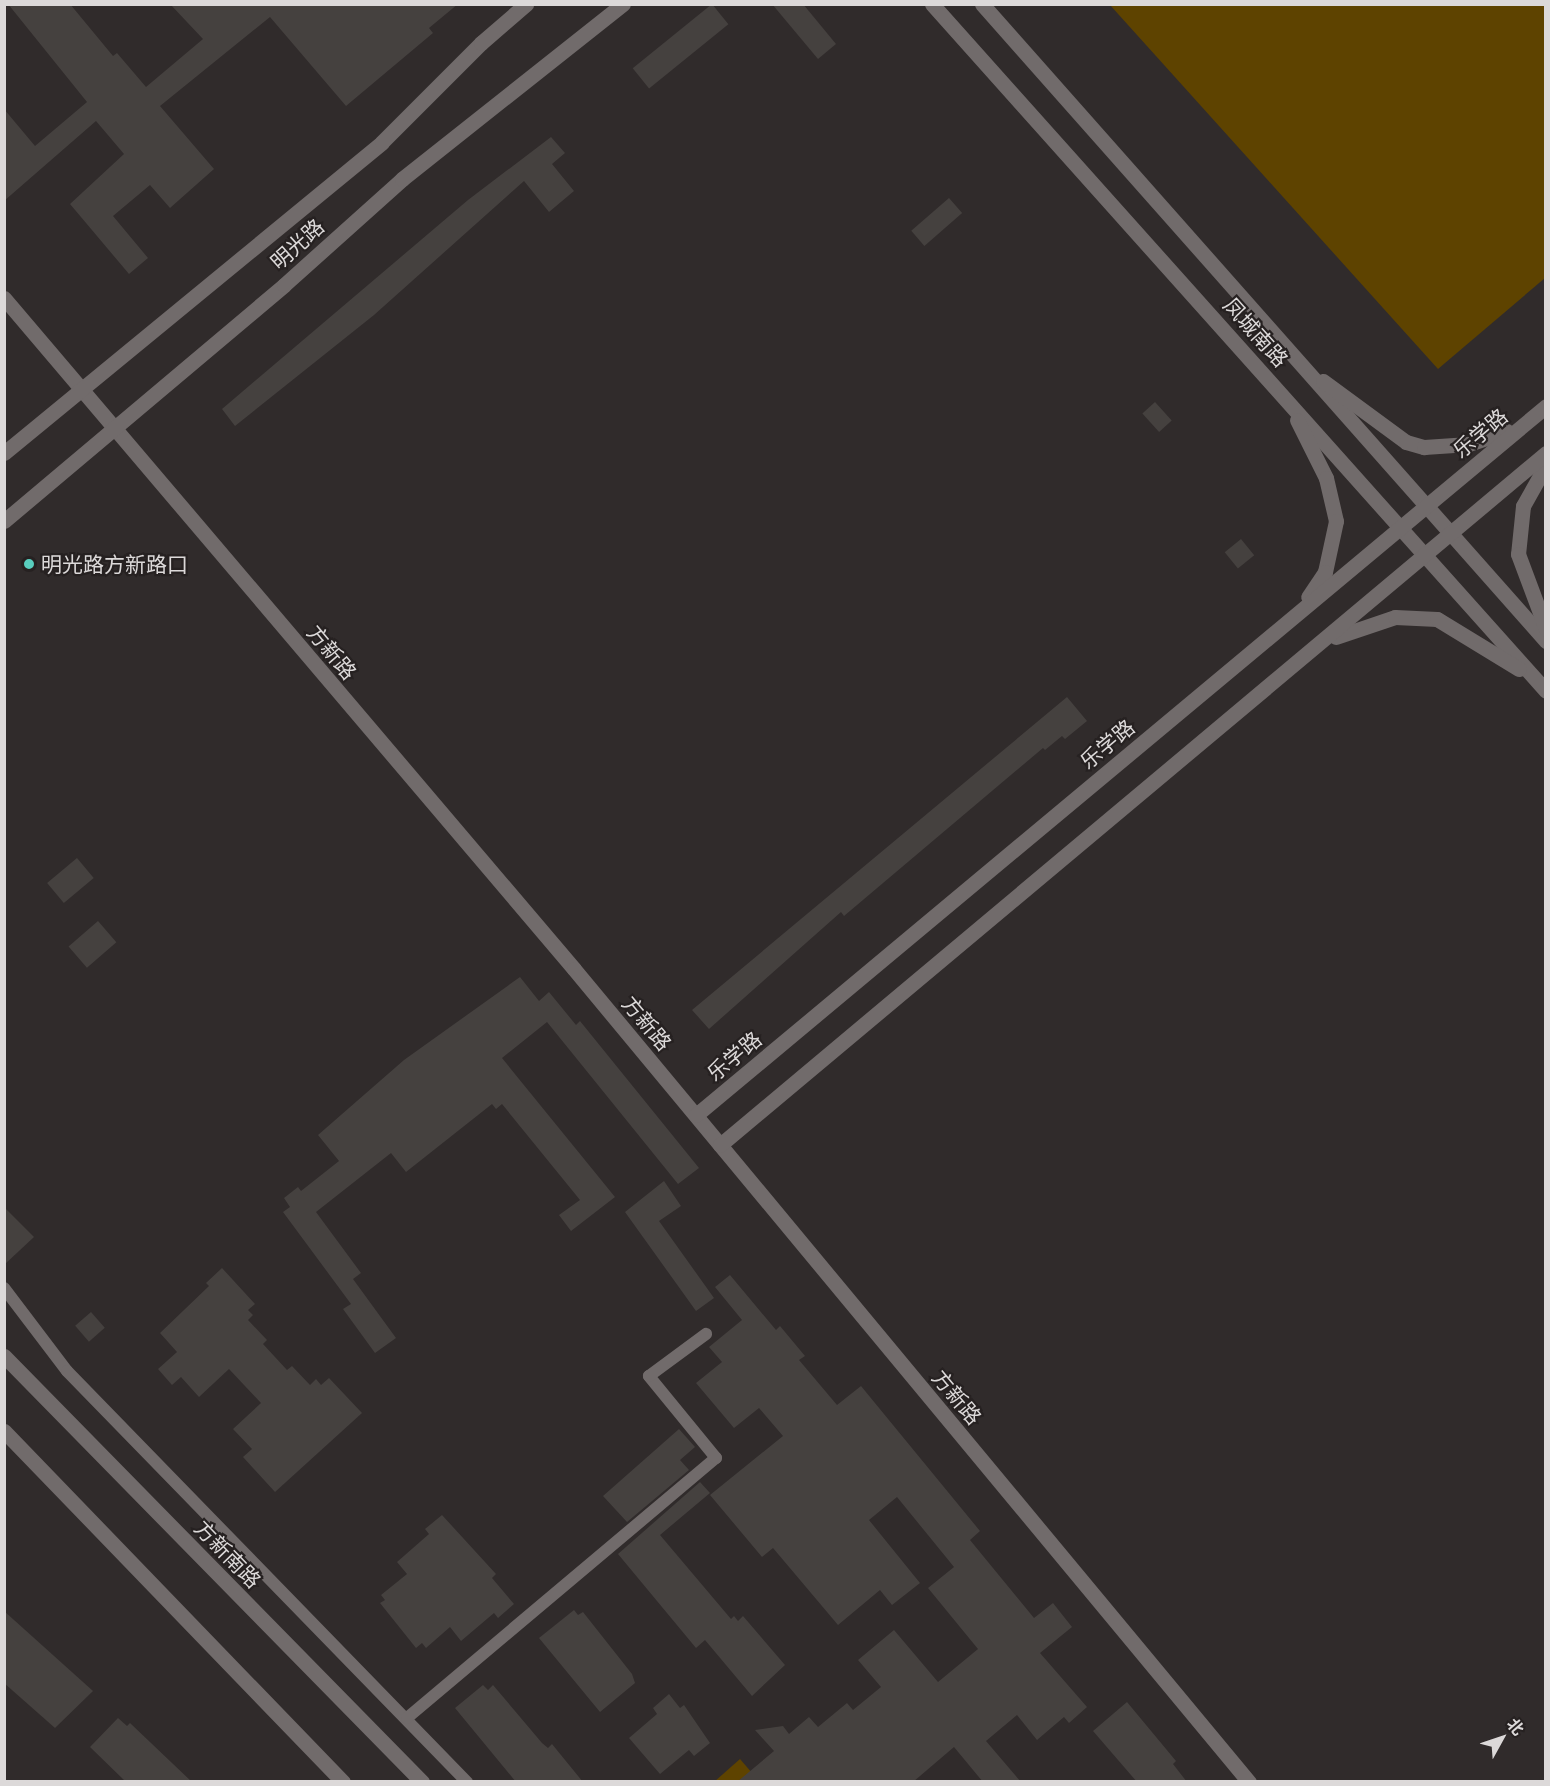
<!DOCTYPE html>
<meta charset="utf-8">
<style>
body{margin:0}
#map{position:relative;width:1550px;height:1786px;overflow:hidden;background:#302b2b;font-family:"Noto Sans","Noto Sans SC",sans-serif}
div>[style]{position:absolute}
.green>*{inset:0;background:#5e4300}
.building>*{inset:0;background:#45413f;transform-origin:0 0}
.service>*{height:12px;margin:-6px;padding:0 6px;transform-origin:6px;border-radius:6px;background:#716b6b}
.tertiary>*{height:15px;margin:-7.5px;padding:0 7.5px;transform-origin:7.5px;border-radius:7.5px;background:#716b6b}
.secondary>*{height:15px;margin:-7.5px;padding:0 7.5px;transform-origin:7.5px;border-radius:7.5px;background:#716b6b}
.dots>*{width:16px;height:16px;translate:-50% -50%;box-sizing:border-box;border:3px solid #262121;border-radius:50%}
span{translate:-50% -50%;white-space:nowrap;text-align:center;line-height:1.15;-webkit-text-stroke:4.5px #262121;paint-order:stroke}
.street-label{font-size:21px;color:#dcd9d9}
.poi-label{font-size:21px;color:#dcd9d9}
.left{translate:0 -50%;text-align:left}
.frame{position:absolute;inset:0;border:6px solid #dcd9d9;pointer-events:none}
.north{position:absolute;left:1472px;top:1708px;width:60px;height:60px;-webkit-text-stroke:4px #262121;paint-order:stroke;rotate:50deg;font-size:16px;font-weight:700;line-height:24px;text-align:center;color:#dcd9d9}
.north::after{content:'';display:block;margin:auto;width:21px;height:27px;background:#dcd9d9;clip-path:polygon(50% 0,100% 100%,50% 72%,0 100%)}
</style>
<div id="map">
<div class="green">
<i style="clip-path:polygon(1110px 5px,1545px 5px,1545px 278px,1438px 369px)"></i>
<i style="clip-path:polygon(740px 1759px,759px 1781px,714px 1782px)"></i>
</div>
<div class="building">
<i style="clip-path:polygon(8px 4px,70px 4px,113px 56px,117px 53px,146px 87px,203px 39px,170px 4px,458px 4px,429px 28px,433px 33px,346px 106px,270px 17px,160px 106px,214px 169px,170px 208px,150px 185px,113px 216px,148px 258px,129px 274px,70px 204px,124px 154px,96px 121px,4px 201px,4px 109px,35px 146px,87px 102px)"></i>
<i style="left:712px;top:4px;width:26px;height:102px;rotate:51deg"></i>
<i style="clip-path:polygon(772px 4px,803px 4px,836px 44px,818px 59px)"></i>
<i style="clip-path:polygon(551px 137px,565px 153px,552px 164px,574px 191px,549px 212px,524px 181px,374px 315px,235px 426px,222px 409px,468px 200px)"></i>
<i style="left:949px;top:198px;width:20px;height:50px;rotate:49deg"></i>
<i style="left:1155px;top:402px;width:25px;height:17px;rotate:48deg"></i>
<i style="left:1241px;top:539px;width:21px;height:21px;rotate:51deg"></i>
<i style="clip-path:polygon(1067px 697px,1087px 721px,1065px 739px,1062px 736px,1045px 750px,1043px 748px,844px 916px,841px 912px,709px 1029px,692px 1010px)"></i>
<i style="left:77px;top:858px;width:26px;height:39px;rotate:50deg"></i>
<i style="left:98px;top:921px;width:28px;height:39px;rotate:49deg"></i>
<i style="clip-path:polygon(520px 977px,539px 1001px,549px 992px,576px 1025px,580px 1021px,699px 1168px,678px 1184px,547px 1022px,502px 1058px,615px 1197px,571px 1231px,559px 1215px,580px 1200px,502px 1104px,496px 1109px,492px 1104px,406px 1172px,391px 1153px,316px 1212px,361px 1273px,353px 1279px,396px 1338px,375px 1353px,343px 1309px,351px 1304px,283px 1212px,290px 1207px,284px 1198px,298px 1187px,301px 1191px,339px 1161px,318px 1135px,404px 1060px)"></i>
<i style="clip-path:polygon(664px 1181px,681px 1206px,659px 1221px,714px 1298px,696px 1311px,625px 1212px)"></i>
<i style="clip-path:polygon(4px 1207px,34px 1237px,4px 1265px)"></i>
<i style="clip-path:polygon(222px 1268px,255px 1304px,248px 1310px,253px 1315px,248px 1320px,267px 1340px,263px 1344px,287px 1370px,292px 1366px,310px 1385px,316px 1379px,321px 1385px,329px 1378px,362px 1413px,275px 1492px,243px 1457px,252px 1449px,233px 1429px,261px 1403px,229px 1369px,199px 1397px,181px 1377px,172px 1385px,158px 1369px,177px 1352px,160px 1333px,209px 1286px,206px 1283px)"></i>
<i style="clip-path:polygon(730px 1275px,776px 1330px,780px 1326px,805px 1356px,799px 1360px,837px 1405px,861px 1386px,980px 1531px,970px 1540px,1034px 1618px,1053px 1603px,1072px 1627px,1040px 1653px,1087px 1707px,1069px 1723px,1064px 1717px,1037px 1740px,1017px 1715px,986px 1741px,1021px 1782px,983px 1782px,954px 1747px,913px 1782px,737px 1782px,774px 1751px,755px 1730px,783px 1726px,789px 1734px,809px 1717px,818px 1727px,847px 1703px,853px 1710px,881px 1687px,858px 1660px,894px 1630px,938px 1682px,978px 1649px,928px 1588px,954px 1567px,897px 1497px,869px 1520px,920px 1583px,892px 1605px,880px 1590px,838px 1625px,773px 1548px,762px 1557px,710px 1495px,783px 1436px,759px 1408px,734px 1428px,696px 1383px,722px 1362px,709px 1347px,742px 1320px,715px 1287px)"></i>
<i style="left:91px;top:1312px;width:21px;height:21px;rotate:49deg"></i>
<i style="clip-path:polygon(679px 1429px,695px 1447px,680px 1460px,689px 1470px,627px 1522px,603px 1496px)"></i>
<i style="clip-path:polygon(700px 1482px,710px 1493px,660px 1535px,731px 1619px,734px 1616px,738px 1621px,743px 1616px,785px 1665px,752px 1696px,705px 1640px,696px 1648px,618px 1554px)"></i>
<i style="clip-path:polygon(442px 1515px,496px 1574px,492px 1578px,514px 1604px,498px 1618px,494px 1613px,461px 1641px,450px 1627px,426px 1648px,422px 1643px,416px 1648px,380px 1603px,385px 1600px,381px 1595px,407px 1574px,397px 1562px,429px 1534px,425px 1529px)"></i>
<i style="clip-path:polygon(574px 1610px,578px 1615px,583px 1612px,632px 1674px,635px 1683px,600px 1712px,539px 1638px)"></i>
<i style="clip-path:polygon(4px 1611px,93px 1691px,55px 1728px,4px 1683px)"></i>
<i style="clip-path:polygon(483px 1685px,488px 1690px,493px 1685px,542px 1743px,548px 1748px,552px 1744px,583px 1782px,516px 1782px,455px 1708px)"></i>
<i style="clip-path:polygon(669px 1694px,680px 1708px,684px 1705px,710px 1743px,694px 1756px,689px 1750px,660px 1774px,629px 1738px,657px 1714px,653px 1708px)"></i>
<i style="clip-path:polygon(1127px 1702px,1176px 1761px,1173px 1764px,1187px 1782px,1137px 1782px,1093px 1731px)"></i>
<i style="clip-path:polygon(118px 1718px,127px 1726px,130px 1723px,192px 1782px,126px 1782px,90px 1747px)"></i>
</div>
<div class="service">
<i style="left:4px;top:1288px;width:104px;rotate:52.8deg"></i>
<i style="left:67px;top:1371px;width:574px;rotate:45.78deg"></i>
<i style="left:407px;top:1718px;width:404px;rotate:-40.1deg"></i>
<i style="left:716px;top:1458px;width:106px;rotate:-129.3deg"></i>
<i style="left:649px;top:1376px;width:71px;rotate:-36.4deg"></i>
</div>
<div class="tertiary">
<i style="left:932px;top:4px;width:921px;rotate:48.21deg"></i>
<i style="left:982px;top:4px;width:851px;rotate:48.48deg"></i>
<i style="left:4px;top:298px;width:880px;rotate:49.65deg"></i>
<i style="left:574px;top:969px;width:1057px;rotate:50.3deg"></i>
<i style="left:1323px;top:381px;width:103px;rotate:36.3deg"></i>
<i style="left:1406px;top:442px;width:19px;rotate:16deg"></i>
<i style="left:1424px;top:447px;width:45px;rotate:-3.8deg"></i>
<i style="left:1469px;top:444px;width:40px;rotate:-18.9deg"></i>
<i style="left:1297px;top:420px;width:65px;rotate:63.4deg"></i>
<i style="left:1326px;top:478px;width:44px;rotate:76.9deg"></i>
<i style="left:1336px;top:521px;width:52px;rotate:102.2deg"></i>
<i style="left:1325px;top:572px;width:30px;rotate:124deg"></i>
<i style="left:1546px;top:465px;width:47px;rotate:119.3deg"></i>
<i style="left:1523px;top:506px;width:48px;rotate:95.9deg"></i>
<i style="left:1518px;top:554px;width:80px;rotate:69.5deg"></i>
<i style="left:1336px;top:637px;width:62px;rotate:-18.7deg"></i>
<i style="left:1395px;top:617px;width:42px;rotate:2.7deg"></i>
<i style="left:1437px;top:619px;width:96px;rotate:31.4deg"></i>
<i style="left:696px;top:1115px;width:1107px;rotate:-39.83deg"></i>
<i style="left:720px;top:1145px;width:1078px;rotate:-39.96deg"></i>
</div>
<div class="secondary">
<i style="left:4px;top:453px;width:489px;rotate:-39.4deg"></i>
<i style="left:382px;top:142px;width:140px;rotate:-45deg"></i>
<i style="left:481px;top:43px;width:60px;rotate:-40.9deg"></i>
<i style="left:4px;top:521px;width:366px;rotate:-40.1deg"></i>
<i style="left:284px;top:285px;width:159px;rotate:-41.9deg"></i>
<i style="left:402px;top:179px;width:282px;rotate:-38.4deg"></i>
<i style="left:4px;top:1356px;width:597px;rotate:45.54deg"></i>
<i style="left:4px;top:1431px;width:488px;rotate:46deg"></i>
</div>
<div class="dots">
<i style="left:29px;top:564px;background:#59cebe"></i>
</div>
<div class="street-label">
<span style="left:297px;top:244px;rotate:-42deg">明光路</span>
<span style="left:1256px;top:332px;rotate:48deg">凤城南路</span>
<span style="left:1480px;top:433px;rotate:-40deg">乐学路</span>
<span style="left:332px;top:652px;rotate:50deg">方新路</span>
<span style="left:1107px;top:744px;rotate:-40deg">乐学路</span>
<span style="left:647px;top:1023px;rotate:50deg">方新路</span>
<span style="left:734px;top:1056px;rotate:-40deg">乐学路</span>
<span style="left:957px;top:1397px;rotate:50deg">方新路</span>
<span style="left:228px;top:1554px;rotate:46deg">方新南路</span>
</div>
<div class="poi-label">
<span class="left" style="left:41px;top:564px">明光路方新路口</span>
</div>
<div class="frame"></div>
<div class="north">北</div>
</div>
